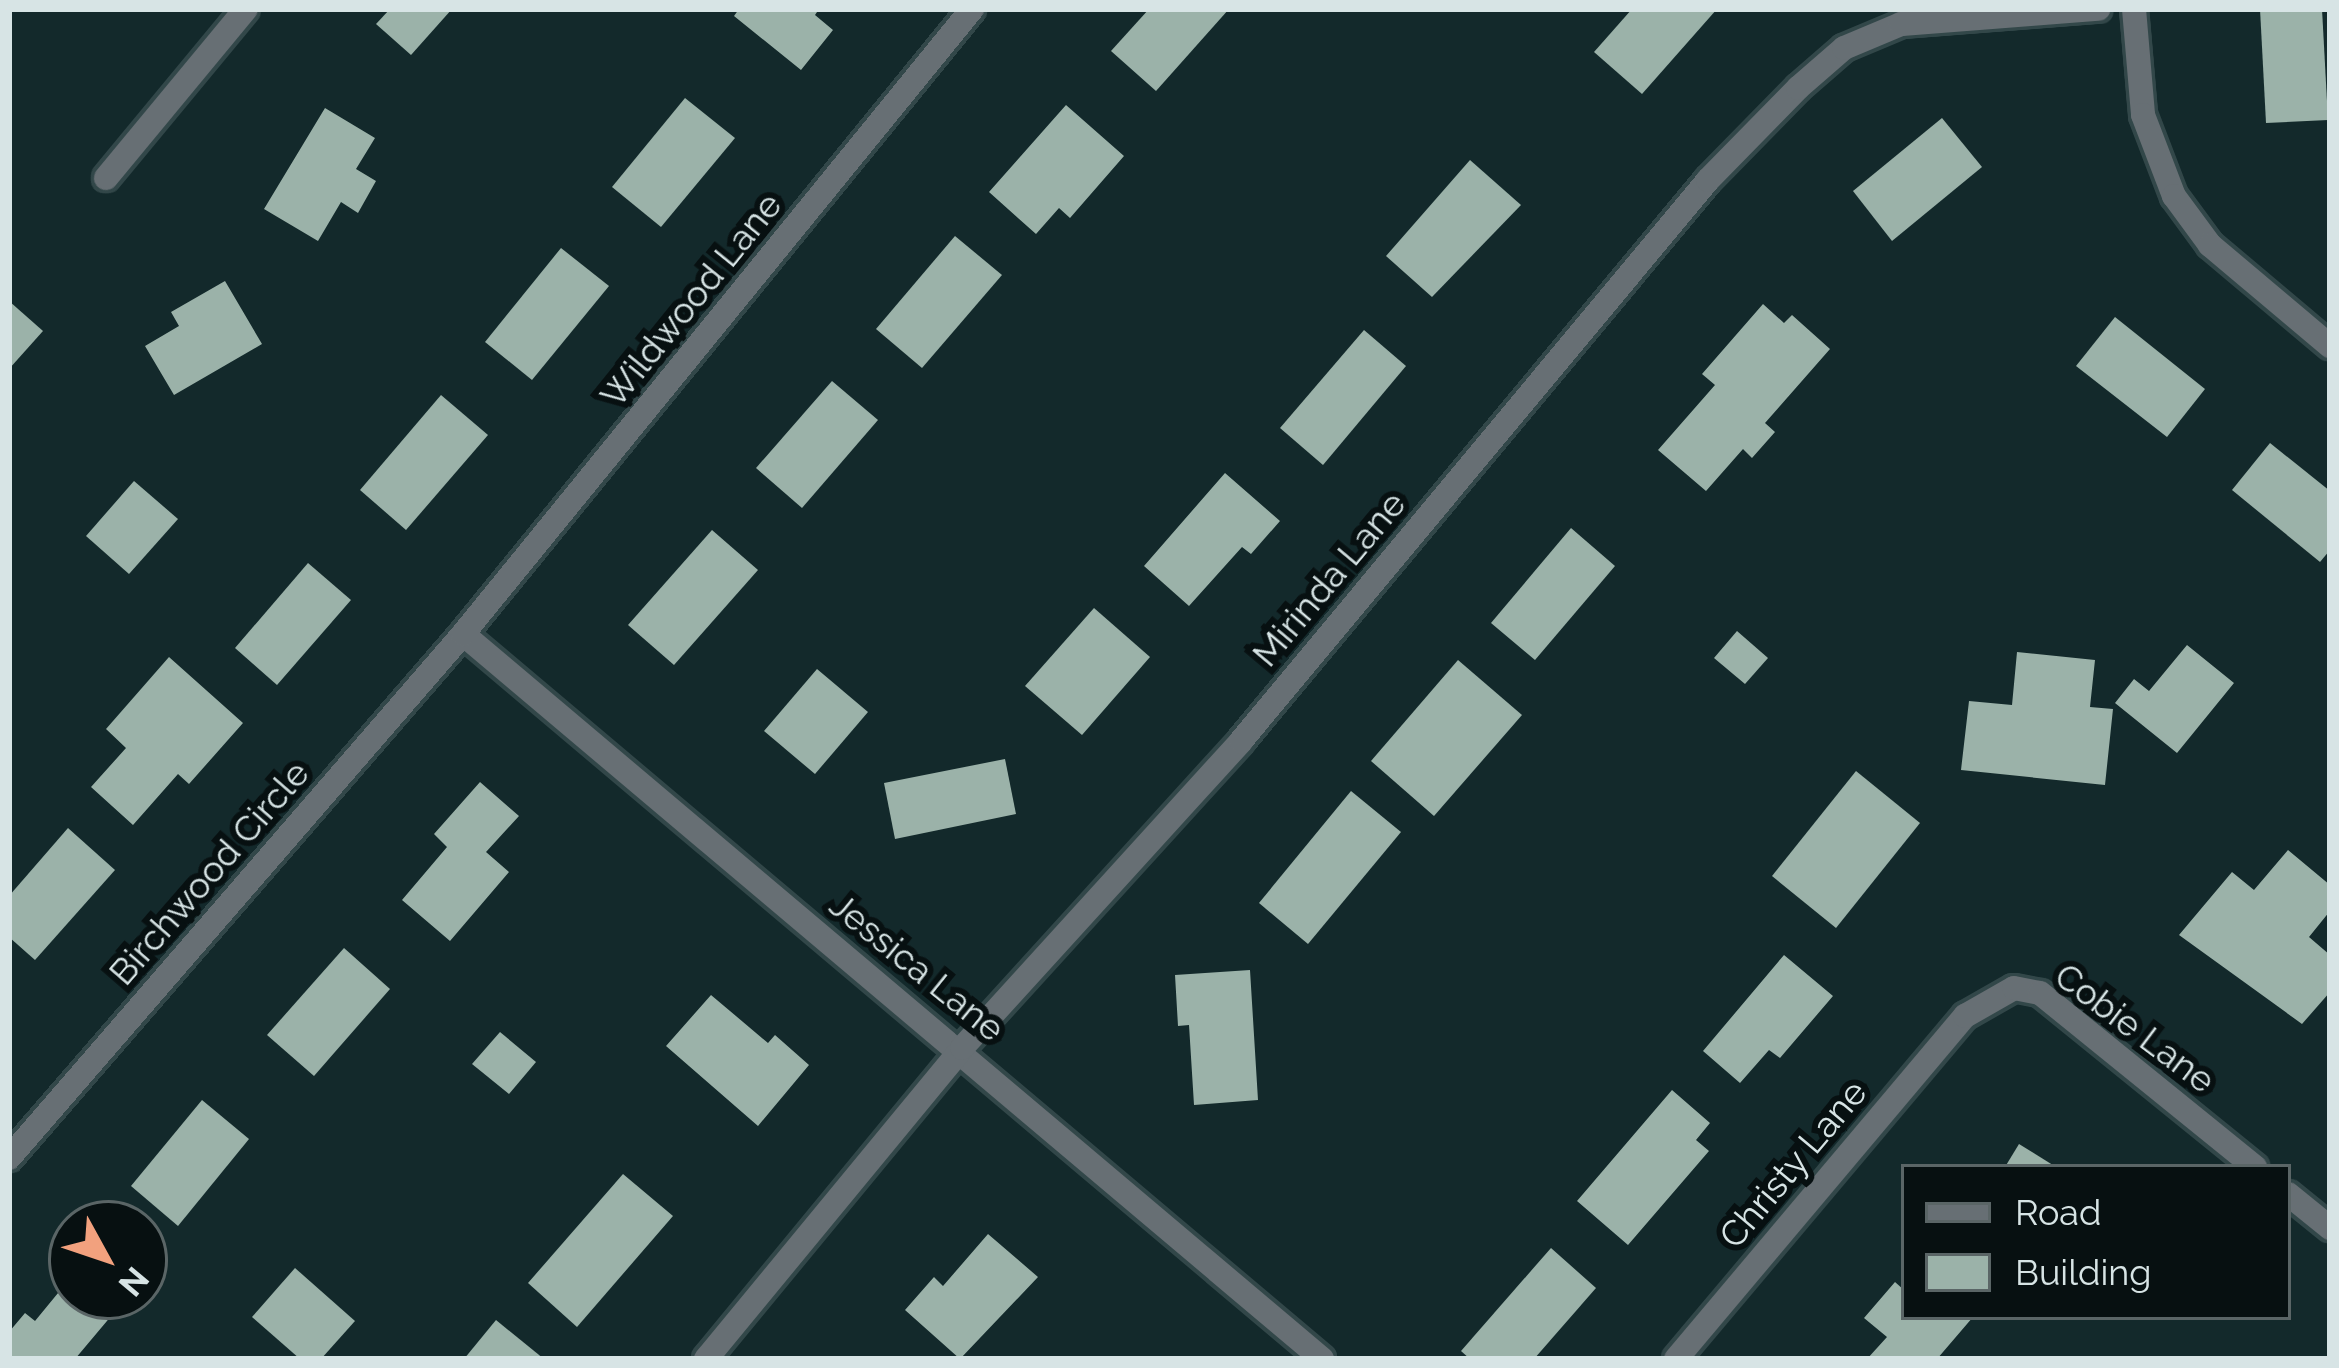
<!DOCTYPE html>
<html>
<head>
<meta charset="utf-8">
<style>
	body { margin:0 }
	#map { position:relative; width:2339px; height:1368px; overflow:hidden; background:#13292b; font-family:Raleway,sans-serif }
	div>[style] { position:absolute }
	.building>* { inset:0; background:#9bb2a9 }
	.roads { filter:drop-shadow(3px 0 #324749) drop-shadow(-3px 0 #324749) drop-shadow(0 3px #324749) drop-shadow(0 -3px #324749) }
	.minor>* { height:24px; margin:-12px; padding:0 12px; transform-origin:12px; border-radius:12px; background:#676f74 }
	span { translate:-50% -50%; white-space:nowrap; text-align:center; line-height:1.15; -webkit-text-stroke:12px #071011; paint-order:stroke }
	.street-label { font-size:36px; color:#d7e4e5 }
	.frame { position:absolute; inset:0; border:12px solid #d7e4e5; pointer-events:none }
	.legend { position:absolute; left:1901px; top:1164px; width:390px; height:156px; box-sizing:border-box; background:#071011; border:3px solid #5a6566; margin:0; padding:15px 21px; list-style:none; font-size:36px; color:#d7e4e5 }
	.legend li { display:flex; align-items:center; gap:24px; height:60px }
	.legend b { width:60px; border:3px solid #5a6566 }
	.north { position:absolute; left:48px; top:1200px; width:120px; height:120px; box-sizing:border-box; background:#071011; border:3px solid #5a6566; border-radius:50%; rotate:130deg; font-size:33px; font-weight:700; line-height:48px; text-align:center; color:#d7e4e5 }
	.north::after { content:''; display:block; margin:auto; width:42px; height:54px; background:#f2a17e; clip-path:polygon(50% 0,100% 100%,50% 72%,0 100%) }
</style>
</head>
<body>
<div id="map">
	<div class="building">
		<div style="clip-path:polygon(390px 9px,452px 9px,411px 55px,376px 24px)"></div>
		<div style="clip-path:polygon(739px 9px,819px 9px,815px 15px,833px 30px,801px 70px,734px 16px)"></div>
		<div style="clip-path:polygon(1149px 9px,1229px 9px,1156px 91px,1111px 51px)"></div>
		<div style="clip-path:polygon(1632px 9px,1717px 9px,1642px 94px,1594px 52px)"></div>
		<div style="clip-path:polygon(2260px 9px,2322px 9px,2328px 120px,2266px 123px)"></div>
		<div style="clip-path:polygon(685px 98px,735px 138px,661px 227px,612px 187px)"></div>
		<div style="clip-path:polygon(1066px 105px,1124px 156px,1070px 218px,1059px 208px,1036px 234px,989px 192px)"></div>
		<div style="clip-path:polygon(325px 108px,375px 138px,356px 169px,376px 181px,358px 213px,341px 202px,318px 241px,264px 209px)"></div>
		<div style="clip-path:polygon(1942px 118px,1982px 167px,1892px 241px,1853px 191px)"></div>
		<div style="clip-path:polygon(1470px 160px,1521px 205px,1432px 297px,1386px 256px)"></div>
		<div style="clip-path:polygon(955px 236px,1002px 275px,922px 368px,876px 329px)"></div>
		<div style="clip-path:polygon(561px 248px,609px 286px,532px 380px,485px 342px)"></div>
		<div style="clip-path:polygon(225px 281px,262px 344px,174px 395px,145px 346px,179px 326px,171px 312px)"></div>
		<div style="clip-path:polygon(9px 301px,43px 331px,9px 369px)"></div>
		<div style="clip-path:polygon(1763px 304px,1784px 323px,1792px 315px,1830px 349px,1765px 423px,1775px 432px,1752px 458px,1743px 449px,1706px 491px,1658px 450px,1715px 385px,1702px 374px)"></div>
		<div style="clip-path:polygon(2115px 317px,2205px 389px,2167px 437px,2076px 366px)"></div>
		<div style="clip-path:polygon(1364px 330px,1406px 366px,1323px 465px,1280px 428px)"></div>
		<div style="clip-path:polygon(832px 381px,878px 420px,802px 508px,756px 468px)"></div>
		<div style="clip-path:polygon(441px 395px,488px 435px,406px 530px,360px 490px)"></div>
		<div style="clip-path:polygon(2270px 443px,2330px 491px,2330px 550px,2320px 562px,2232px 490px)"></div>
		<div style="clip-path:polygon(1225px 473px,1280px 521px,1251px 554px,1242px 547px,1189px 606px,1144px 566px)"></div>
		<div style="clip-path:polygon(134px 481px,178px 519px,129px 574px,86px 536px)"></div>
		<div style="clip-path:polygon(1571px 528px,1615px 566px,1535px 660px,1491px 623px)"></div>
		<div style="clip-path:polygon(712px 530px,758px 570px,674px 665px,628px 625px)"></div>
		<div style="clip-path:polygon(308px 563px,351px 600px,277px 685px,235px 648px)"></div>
		<div style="clip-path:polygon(1094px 608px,1150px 657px,1082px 735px,1025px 686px)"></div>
		<div style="clip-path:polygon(1737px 631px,1768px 658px,1745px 684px,1714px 658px)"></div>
		<div style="clip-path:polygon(2187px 645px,2234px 683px,2177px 753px,2115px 703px,2134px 679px,2149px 691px)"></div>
		<div style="clip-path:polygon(2017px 652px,2095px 660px,2090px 707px,2113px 709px,2105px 785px,1961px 770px,1969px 701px,2012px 705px)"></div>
		<div style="clip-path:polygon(169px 657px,243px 723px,189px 784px,178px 774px,133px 825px,91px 787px,126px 748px,106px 729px)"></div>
		<div style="clip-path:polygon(1458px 660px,1522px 715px,1434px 816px,1371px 761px)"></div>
		<div style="clip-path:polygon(817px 669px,868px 712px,815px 774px,764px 731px)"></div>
		<div style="clip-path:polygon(1005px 759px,1016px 814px,895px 839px,884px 783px)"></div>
		<div style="clip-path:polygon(1856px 771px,1920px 823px,1836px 928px,1772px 876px)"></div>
		<div style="clip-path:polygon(480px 782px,519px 816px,486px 852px,509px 872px,450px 941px,402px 900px,447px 847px,434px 834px)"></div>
		<div style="clip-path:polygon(1351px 791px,1401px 832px,1308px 944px,1259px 903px)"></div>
		<div style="clip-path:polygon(68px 828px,115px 870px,35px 960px,9px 937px,9px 896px)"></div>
		<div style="clip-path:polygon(2288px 850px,2330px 885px,2330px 911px,2309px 937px,2330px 955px,2330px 992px,2302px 1024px,2179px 935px,2232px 872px,2254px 890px)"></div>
		<div style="clip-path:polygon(344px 948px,390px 989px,314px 1076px,267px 1035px)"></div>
		<div style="clip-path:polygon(1784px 955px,1833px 996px,1780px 1058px,1769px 1050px,1740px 1083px,1703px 1051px)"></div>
		<div style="clip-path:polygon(1250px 970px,1258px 1100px,1194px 1105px,1189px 1025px,1178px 1026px,1175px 975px)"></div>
		<div style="clip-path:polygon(711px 995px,768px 1043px,775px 1035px,809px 1065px,758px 1126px,666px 1046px)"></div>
		<div style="clip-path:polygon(500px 1032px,536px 1062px,509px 1094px,472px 1064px)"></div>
		<div style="clip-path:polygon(1672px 1090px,1710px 1123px,1696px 1140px,1709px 1151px,1628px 1245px,1577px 1201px)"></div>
		<div style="clip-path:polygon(202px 1100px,249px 1139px,178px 1226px,131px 1186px)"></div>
		<div style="clip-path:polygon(2019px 1144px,2056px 1167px,2005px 1167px)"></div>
		<div style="clip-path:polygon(623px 1174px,673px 1216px,577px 1327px,528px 1283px)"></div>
		<div style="clip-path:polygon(988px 1234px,1038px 1277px,960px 1359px,905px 1310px,934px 1277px,943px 1286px)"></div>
		<div style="clip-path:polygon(1551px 1248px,1596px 1288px,1534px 1359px,1470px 1359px,1461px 1351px)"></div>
		<div style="clip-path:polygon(295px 1268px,355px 1321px,321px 1359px,300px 1359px,252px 1317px)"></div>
		<div style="clip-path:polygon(72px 1276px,72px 1296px,128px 1296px,75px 1359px,11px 1359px,9px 1332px,25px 1313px,35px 1321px)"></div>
		<div style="clip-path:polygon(1895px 1282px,1904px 1290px,1904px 1317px,1973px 1317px,1937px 1359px,1867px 1359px,1887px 1337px,1864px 1318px)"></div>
		<div style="clip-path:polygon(496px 1320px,544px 1359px,464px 1359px)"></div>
	</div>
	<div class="roads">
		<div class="minor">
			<div style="left:2134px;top:9px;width:106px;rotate:85.1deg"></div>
			<div style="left:2143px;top:115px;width:87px;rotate:69.1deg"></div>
			<div style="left:2174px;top:196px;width:61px;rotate:53.7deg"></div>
			<div style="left:2210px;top:245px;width:157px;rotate:40.1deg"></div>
			<div style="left:106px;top:178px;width:219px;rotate:-50.4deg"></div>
			<div style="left:463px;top:634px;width:1124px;rotate:40.16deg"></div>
			<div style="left:9px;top:1158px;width:693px;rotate:-49.09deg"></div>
			<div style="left:463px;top:634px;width:806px;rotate:-50.84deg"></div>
			<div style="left:2288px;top:1194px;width:54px;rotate:39deg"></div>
			<div style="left:706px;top:1359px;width:403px;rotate:-50.5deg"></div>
			<div style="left:962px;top:1048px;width:415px;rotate:-47.7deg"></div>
			<div style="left:1241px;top:741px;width:730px;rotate:-50.22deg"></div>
			<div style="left:1708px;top:180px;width:129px;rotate:-45.6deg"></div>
			<div style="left:1798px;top:88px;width:61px;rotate:-41deg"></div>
			<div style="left:1844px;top:48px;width:62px;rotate:-22.8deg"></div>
			<div style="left:1901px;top:24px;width:198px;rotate:-4.4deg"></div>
			<div style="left:1676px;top:1359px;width:449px;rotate:-49.9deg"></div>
			<div style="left:1965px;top:1016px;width:56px;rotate:-29.7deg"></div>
			<div style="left:2014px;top:988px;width:26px;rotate:11deg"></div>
			<div style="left:2040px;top:993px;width:277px;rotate:39deg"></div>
		</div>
	</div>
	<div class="street-label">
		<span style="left:691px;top:300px;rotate:-51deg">Wildwood Lane</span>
		<span style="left:1329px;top:579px;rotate:-50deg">Mirinda Lane</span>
		<span style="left:209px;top:873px;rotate:-49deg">Birchwood Circle</span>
		<span style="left:917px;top:967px;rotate:39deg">Jessica Lane</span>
		<span style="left:2135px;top:1028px;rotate:37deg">Cobie Lane</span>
		<span style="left:1793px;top:1164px;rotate:-50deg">Christy Lane</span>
	</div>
	<div class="frame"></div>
	<ul class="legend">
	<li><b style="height:15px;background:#676f74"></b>Road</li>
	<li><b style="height:33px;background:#9bb2a9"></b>Building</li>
	</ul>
	<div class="north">N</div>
</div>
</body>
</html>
